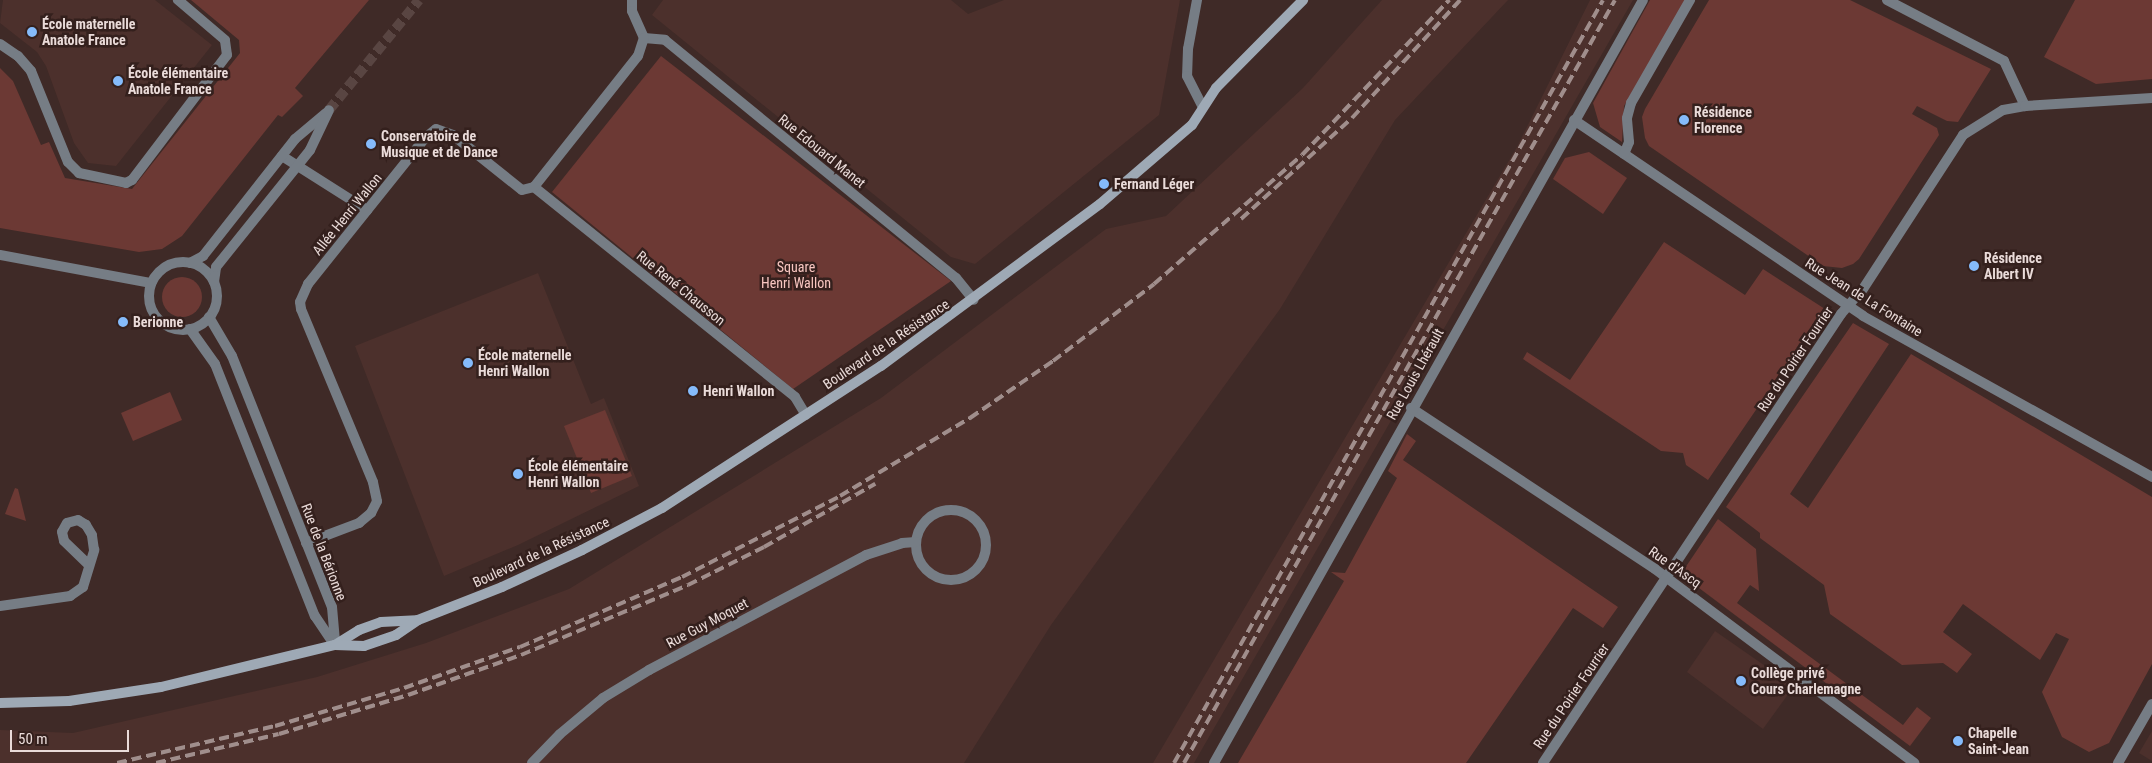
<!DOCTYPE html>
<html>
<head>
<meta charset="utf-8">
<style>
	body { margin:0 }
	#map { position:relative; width:2152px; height:763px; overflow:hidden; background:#3f2a27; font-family:"Roboto Condensed",sans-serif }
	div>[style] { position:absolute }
	.built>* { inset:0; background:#4c302c }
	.green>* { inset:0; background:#6c3934 }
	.round { border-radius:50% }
	.tertiary-tunnel>* { height:10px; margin-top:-5px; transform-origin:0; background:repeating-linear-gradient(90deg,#594542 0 10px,transparent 0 15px) }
	.minor>* { height:10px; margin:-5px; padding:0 5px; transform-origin:5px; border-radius:5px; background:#767d85 }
	.minor>.ring { margin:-5px; padding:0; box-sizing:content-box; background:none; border:10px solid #767d85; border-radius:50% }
	.tertiary>* { height:10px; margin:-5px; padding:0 5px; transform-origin:5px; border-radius:5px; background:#767d85 }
	.tertiary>.ring { margin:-5px; padding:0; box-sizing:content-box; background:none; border:10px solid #767d85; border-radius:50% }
	.secondary>* { height:10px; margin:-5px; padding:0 5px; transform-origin:5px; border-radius:5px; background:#9ea9b5 }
	.rail>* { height:4px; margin-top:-2px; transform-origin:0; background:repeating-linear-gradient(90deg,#a08e8c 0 10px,transparent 0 15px) }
	.dots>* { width:14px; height:14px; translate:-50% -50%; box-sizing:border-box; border:2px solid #34201d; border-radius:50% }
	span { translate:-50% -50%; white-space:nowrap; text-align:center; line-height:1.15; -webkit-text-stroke:5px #34201d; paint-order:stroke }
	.poi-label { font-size:14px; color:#eadbd9; font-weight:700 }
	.left { translate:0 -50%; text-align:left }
	.street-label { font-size:14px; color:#eadbd9 }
	.park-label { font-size:14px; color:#f8c6c0 }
	.scale { position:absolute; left:10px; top:730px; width:119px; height:22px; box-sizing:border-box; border:2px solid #eadbd9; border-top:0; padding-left:6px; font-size:15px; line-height:18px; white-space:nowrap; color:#eadbd9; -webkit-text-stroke:4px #34201d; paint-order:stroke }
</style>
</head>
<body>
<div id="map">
	<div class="built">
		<div style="clip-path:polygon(3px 0,155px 0,212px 45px,116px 166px,88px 163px,74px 143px,46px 66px,37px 52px,0 23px)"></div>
		<div style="clip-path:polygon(663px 0,951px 0,968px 14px,1004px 0,1180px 0,1159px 115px,975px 264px,951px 257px,652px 15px)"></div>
		<div style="clip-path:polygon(1382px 0,1508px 0,1395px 120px,1280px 309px,1051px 625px,964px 763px,0 763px,0 730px,73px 733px,317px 677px,426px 643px,569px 589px,881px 398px,1106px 229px,1166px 216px,1303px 88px)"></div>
		<div style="clip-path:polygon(1590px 0,1633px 0,1194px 763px,1153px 763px,1517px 147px)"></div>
		<div style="clip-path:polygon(538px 273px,591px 404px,604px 398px,639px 486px,518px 545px,444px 576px,355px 346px)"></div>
		<div style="clip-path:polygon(1715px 631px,1794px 686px,1763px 729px,1687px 672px)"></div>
		<div style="clip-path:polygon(2152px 731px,2152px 761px,2139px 753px)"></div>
	</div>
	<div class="green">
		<div style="clip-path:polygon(191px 0,369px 0,295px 88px,303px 96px,282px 117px,278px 115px,182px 236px,162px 249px,139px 252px,0 228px,0 68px,13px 81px,41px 145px,49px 142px,65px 178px,132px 189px,240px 53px,239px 40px)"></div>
		<div style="clip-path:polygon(1650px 0,1686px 0,1624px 106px,1622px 142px,1600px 127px,1593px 103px)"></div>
		<div style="clip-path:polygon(1709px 0,1850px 0,1991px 69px,1958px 122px,1947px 121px,1917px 106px,1912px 114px,1937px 128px,1939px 135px,1859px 259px,1853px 264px,1842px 268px,1823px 266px,1649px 146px,1645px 138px,1642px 117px,1645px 109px)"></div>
		<div style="clip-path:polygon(2075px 0,2152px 0,2152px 79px,2096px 84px,2044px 57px)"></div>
		<div style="clip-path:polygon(661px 56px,951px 281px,793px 389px,552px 192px)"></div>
		<div style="clip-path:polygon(1589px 152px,1627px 178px,1603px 214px,1553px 179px,1565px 158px)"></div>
		<div style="clip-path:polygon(1664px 242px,1745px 295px,1763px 269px,1825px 309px,1708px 480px,1686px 465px,1683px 453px,1661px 451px,1523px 359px,1527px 352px,1570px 380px)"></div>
		<div class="round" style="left:162px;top:277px;width:40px;height:40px"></div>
		<div style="clip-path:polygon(1853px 323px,1889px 344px,1790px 494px,1808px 508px,1911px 354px,2152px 497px,2152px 664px,2109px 743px,2089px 752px,2062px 737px,2042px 692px,2069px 639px,2056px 633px,2040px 660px,1963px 604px,1943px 632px,1972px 654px,1957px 673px,1943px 663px,1902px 665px,1830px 614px,1824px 585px,1760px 538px,1760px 533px,1726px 507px)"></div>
		<div style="clip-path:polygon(170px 392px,182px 420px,133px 441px,121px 413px)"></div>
		<div style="clip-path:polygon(605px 410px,632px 476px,591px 493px,564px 426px)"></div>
		<div style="clip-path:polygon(1407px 434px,1416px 441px,1403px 460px,1618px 607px,1603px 628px,1573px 608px,1466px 763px,1238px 763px,1344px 581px,1331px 572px,1345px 573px,1397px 478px,1388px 471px)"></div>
		<div style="clip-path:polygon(15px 488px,18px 489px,26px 521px,5px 514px)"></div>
		<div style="clip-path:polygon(1718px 519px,1756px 549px,1759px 591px,1750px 585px,1737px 603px,1903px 725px,1917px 707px,1931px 718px,1910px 746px,1691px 582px,1685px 568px)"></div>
	</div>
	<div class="tertiary-tunnel">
		<div style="left:329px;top:110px;width:142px;rotate:-50.7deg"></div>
	</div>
	<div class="minor">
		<div style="left:632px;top:0;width:11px;rotate:90deg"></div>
		<div style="left:632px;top:11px;width:30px;rotate:66deg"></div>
		<div style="left:1197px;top:0;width:50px;rotate:100.4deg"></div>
		<div style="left:1188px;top:49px;width:27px;rotate:92deg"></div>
		<div style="left:1187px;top:76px;width:35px;rotate:63deg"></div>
		<div style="left:1887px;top:0;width:132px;rotate:27.5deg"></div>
		<div style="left:2004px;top:61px;width:50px;rotate:65deg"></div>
		<div style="left:644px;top:38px;width:21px;rotate:5deg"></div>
		<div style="left:665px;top:40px;width:376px;rotate:39.3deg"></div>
		<div style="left:956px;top:278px;width:28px;rotate:51deg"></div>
		<div style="left:0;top:44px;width:22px;rotate:34deg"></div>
		<div style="left:18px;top:56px;width:20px;rotate:49deg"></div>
		<div style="left:31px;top:71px;width:98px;rotate:67.9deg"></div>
		<div style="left:68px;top:162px;width:16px;rotate:45deg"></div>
		<div style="left:79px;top:173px;width:48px;rotate:12deg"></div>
		<div style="left:126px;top:183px;width:7px;rotate:-27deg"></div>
		<div style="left:132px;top:180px;width:157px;rotate:-52.8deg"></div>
		<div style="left:227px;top:55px;width:15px;rotate:-98deg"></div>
		<div style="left:225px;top:40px;width:62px;rotate:-139.6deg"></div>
		<div style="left:1574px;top:120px;width:349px;rotate:34.1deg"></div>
		<div style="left:1863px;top:316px;width:331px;rotate:29.1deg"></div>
		<div style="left:1624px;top:154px;width:13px;rotate:-67deg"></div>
		<div style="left:1629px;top:142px;width:24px;rotate:-95deg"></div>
		<div style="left:1627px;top:118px;width:16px;rotate:-75deg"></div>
		<div style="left:1631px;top:103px;width:119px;rotate:-60.2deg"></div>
		<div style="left:282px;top:156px;width:101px;rotate:32.4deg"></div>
		<div style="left:534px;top:187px;width:335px;rotate:38.8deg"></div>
		<div style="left:795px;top:397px;width:21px;rotate:59deg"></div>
		<div style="left:0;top:255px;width:154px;rotate:10.5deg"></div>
		<div style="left:1411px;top:408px;width:292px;rotate:33.4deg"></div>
		<div style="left:1655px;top:569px;width:324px;rotate:36.8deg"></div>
		<div class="ring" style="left:916px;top:510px;width:60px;height:60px"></div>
		<div style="left:306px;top:543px;width:57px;rotate:-20.7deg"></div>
		<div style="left:359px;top:523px;width:16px;rotate:-40deg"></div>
		<div style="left:371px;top:513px;width:13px;rotate:-63deg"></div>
		<div style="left:377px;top:501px;width:19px;rotate:-102deg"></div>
		<div style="left:373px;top:482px;width:187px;rotate:-112.6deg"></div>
		<div style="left:301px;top:309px;width:7px;rotate:-98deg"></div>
		<div style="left:300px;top:302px;width:20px;rotate:-66deg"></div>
		<div style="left:308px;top:284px;width:187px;rotate:-51.3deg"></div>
		<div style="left:425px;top:138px;width:14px;rotate:-39deg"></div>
		<div style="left:436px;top:129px;width:18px;rotate:19deg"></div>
		<div style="left:453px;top:135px;width:88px;rotate:38.6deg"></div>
		<div style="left:522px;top:190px;width:12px;rotate:-14deg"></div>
		<div style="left:534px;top:187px;width:167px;rotate:-51.6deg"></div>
		<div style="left:638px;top:56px;width:19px;rotate:-72deg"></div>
		<div style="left:0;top:606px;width:71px;rotate:-8.1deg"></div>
		<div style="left:70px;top:596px;width:16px;rotate:-35deg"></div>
		<div style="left:83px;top:587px;width:39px;rotate:-73deg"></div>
		<div style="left:94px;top:550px;width:15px;rotate:-98deg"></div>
		<div style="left:92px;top:535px;width:12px;rotate:-121deg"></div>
		<div style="left:86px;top:525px;width:9px;rotate:-148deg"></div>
		<div style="left:78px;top:520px;width:11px;rotate:165deg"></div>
		<div style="left:67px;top:523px;width:10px;rotate:119deg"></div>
		<div style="left:62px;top:532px;width:9px;rotate:77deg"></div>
		<div style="left:64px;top:541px;width:33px;rotate:44deg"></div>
		<div style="left:532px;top:763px;width:40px;rotate:-46deg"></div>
		<div style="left:560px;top:734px;width:56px;rotate:-39.9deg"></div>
		<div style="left:603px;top:698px;width:54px;rotate:-31.3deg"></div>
		<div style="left:649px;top:670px;width:246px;rotate:-27.9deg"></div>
		<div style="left:866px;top:555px;width:38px;rotate:-18deg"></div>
		<div style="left:902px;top:543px;width:14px;rotate:-4deg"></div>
		<div style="left:1214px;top:763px;width:875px;rotate:-60.65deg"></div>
		<div style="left:1543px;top:763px;width:539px;rotate:-56.43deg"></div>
		<div style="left:1841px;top:314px;width:33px;rotate:-49deg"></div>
		<div style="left:1863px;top:289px;width:184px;rotate:-57deg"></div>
		<div style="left:1963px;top:135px;width:47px;rotate:-32deg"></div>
		<div style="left:2003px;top:110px;width:22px;rotate:-10deg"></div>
		<div style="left:2025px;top:106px;width:127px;rotate:-3.6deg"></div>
		<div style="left:2118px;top:763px;width:68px;rotate:-60deg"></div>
	</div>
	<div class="tertiary">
		<div class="ring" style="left:149px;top:262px;width:58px;height:58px"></div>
		<div style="left:190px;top:263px;width:15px;rotate:-28deg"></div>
		<div style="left:203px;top:256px;width:149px;rotate:-51.8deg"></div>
		<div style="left:295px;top:139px;width:40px;rotate:-40deg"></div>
		<div style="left:214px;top:282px;width:15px;rotate:-82deg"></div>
		<div style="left:216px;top:267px;width:150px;rotate:-51.2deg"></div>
		<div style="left:310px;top:150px;width:44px;rotate:-64.6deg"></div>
		<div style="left:209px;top:317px;width:45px;rotate:59.5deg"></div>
		<div style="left:232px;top:356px;width:270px;rotate:68.3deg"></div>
		<div style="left:332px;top:607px;width:38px;rotate:85deg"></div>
		<div style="left:190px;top:329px;width:43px;rotate:54.5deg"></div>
		<div style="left:215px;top:364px;width:271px;rotate:68.4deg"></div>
		<div style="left:315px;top:616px;width:34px;rotate:56deg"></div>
	</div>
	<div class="secondary">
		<div style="left:335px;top:645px;width:28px;rotate:-32deg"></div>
		<div style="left:359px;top:630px;width:23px;rotate:-20deg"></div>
		<div style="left:381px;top:622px;width:35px;rotate:-3deg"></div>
		<div style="left:0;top:703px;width:69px;rotate:-1.7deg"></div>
		<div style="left:69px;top:701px;width:93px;rotate:-8.7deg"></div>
		<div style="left:161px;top:687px;width:179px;rotate:-13.6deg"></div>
		<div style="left:335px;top:645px;width:29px;rotate:2deg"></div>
		<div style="left:364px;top:646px;width:34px;rotate:-19deg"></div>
		<div style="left:396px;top:635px;width:27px;rotate:-34deg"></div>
		<div style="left:418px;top:620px;width:90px;rotate:-21.4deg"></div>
		<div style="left:502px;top:587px;width:88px;rotate:-24.8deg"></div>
		<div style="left:582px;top:550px;width:90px;rotate:-27.7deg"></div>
		<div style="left:662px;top:508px;width:261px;rotate:-33deg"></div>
		<div style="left:881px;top:366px;width:272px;rotate:-36.5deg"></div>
		<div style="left:1100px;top:204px;width:121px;rotate:-40.7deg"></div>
		<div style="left:1192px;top:125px;width:44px;rotate:-57deg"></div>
		<div style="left:1216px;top:88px;width:124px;rotate:-45.3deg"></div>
	</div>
	<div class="rail">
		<div style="left:1241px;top:219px;width:150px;rotate:-42.3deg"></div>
		<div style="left:1352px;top:118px;width:160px;rotate:-47.5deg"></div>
		<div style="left:117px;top:763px;width:162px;rotate:-13.2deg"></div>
		<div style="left:275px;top:726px;width:134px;rotate:-16.4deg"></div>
		<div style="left:404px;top:688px;width:123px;rotate:-19.5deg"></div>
		<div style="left:520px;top:647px;width:176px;rotate:-23.4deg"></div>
		<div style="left:682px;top:577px;width:178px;rotate:-27.1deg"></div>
		<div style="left:840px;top:496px;width:152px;rotate:-31deg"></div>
		<div style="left:970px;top:418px;width:101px;rotate:-34.5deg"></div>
		<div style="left:1053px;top:361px;width:127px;rotate:-37.3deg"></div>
		<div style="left:1154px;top:284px;width:196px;rotate:-41.1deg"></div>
		<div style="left:1302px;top:155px;width:214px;rotate:-46.5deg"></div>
		<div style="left:156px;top:763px;width:126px;rotate:-13.3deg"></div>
		<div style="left:279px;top:734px;width:135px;rotate:-16.8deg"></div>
		<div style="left:408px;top:695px;width:120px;rotate:-19.5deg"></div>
		<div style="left:521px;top:655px;width:181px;rotate:-22.7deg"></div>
		<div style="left:688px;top:585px;width:85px;rotate:-26.6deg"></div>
		<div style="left:764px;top:547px;width:128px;rotate:-29.6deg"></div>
		<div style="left:1174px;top:763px;width:875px;rotate:-60.65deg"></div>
		<div style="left:1184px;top:763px;width:876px;rotate:-60.54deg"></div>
	</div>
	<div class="dots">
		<div style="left:32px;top:32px;background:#85bbfb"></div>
		<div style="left:118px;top:81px;background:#85bbfb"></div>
		<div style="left:1684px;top:120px;background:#85bbfb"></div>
		<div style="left:371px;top:144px;background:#85bbfb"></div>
		<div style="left:1104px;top:184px;background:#85bbfb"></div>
		<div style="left:1974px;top:266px;background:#85bbfb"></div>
		<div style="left:123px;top:322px;background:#85bbfb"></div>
		<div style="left:468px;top:363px;background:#85bbfb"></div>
		<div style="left:693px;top:391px;background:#85bbfb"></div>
		<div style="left:518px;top:474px;background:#85bbfb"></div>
		<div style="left:1741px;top:681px;background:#85bbfb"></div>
		<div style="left:1958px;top:741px;background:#85bbfb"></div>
	</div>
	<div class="poi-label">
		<span class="left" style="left:42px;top:32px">École maternelle<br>Anatole France</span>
		<span class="left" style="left:128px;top:81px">École élémentaire<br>Anatole France</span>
		<span class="left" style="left:1694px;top:120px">Résidence<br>Florence</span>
		<span class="left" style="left:381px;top:144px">Conservatoire de<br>Musique et de Dance</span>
		<span class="left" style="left:1114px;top:184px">Fernand Léger</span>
		<span class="left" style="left:1984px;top:266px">Résidence<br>Albert IV</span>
		<span class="left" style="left:133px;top:322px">Berionne</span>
		<span class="left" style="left:478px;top:363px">École maternelle<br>Henri Wallon</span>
		<span class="left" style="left:703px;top:391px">Henri Wallon</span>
		<span class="left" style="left:528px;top:474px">École élémentaire<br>Henri Wallon</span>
		<span class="left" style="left:1751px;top:681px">Collège privé<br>Cours Charlemagne</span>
		<span class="left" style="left:1968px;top:741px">Chapelle<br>Saint-Jean</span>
	</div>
	<div class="street-label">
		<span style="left:822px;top:151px;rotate:39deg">Rue Edouard Manet</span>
		<span style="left:347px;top:214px;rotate:-51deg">Allée Henri Wallon</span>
		<span style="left:681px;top:288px;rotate:39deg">Rue René Chausson</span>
		<span style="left:1864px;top:297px;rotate:32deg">Rue Jean de La Fontaine</span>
		<span style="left:886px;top:344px;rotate:-34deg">Boulevard de la Résistance</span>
		<span style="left:1795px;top:359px;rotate:-56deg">Rue du Poirier Fourrier</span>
		<span style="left:1415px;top:374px;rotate:-61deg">Rue Louis Lhérault</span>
		<span style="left:324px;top:552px;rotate:69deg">Rue de la Bérionne</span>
		<span style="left:541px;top:552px;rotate:-25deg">Boulevard de la Résistance</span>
		<span style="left:1675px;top:567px;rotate:35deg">Rue d'Ascq</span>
		<span style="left:707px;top:623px;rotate:-28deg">Rue Guy Moquet</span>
		<span style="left:1571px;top:696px;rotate:-56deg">Rue du Poirier Fourrier</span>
	</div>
	<div class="park-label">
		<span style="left:796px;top:275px">Square<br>Henri Wallon</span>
	</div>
	<div class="scale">50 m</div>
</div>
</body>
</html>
